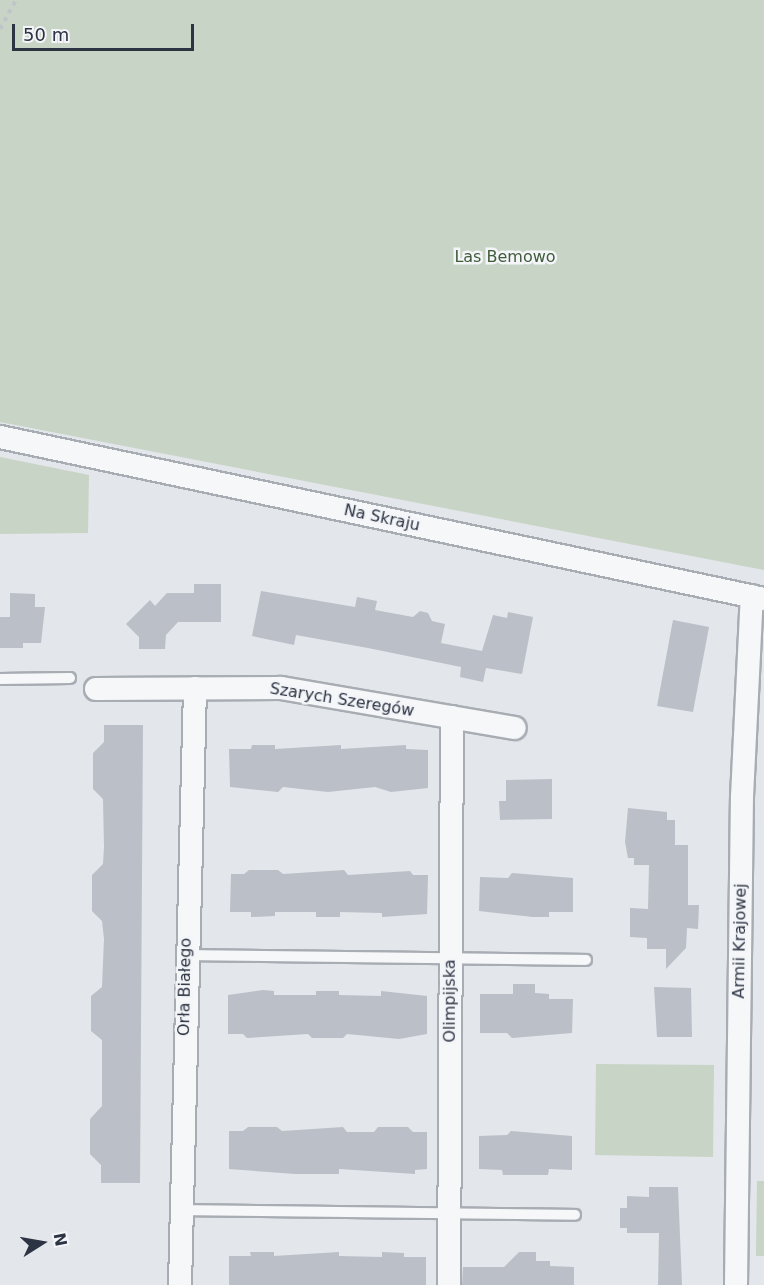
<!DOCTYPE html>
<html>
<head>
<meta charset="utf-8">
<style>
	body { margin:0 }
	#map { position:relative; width:764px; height:1285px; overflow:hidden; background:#e3e6ea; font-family:"DejaVu Sans",sans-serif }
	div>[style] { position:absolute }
	.green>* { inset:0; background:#c8d4c5 }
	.building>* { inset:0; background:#bbbfc7 }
	.path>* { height:4px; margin-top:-2px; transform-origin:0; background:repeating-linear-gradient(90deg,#c1c4c9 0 4.5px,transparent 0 9px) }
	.roads { filter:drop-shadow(2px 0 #a8adb4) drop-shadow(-2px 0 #a8adb4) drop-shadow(0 2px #a8adb4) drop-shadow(0 -2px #a8adb4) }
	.service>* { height:10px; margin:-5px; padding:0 5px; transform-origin:5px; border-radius:5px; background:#f6f7f9 }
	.minor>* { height:22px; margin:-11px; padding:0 11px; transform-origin:11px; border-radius:11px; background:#f6f7f9 }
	span { translate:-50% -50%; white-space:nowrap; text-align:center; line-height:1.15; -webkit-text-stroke:5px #f3f5f8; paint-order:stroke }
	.park-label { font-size:16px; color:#405c3a }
	.street-label { font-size:16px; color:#2c3342 }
	.north { position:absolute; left:12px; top:1213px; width:60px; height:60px; -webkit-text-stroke:4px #f3f5f8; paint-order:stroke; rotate:79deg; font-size:16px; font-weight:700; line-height:24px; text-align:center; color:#2c3342 }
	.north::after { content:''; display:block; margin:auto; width:21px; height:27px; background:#2c3342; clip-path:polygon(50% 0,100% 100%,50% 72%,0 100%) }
	.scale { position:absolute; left:12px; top:24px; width:182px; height:27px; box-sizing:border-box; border:3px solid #2c3342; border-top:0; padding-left:8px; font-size:18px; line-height:21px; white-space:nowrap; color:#2c3342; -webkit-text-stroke:4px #f3f5f8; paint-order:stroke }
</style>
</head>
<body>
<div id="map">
	<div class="green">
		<div style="clip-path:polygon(0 0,764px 0,764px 570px,0 422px)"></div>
		<div style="clip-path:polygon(0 457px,89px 475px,88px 533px,0 534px)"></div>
		<div style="clip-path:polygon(596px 1064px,714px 1065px,713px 1157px,595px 1155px)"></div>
		<div style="clip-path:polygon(757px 1181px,764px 1181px,764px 1256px,756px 1256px)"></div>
	</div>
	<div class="building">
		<div style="clip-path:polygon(194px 584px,221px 584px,221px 622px,178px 622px,166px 635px,165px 649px,139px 649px,139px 637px,126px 624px,150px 600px,155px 606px,167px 593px,194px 593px)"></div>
		<div style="clip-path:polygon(261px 591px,355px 607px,357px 597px,377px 601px,375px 610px,413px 617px,420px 611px,428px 613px,432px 621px,445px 624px,441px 643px,482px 651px,493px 615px,507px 618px,508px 612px,533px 617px,522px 674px,486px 668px,483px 682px,460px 677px,461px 667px,368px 648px,296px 635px,294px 645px,252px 636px)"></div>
		<div style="clip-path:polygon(10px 593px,35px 594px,35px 607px,45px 607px,41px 643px,23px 643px,23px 648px,0 648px,0 617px,10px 617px)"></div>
		<div style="clip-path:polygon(673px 620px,709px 627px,693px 712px,657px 706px)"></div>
		<div style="clip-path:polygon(104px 725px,143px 725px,140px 1183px,101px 1183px,101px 1165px,90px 1154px,90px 1119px,102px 1106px,102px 1040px,91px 1031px,91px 996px,102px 987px,104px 939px,102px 921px,92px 911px,92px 875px,103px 864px,104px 847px,103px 799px,93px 789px,93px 753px,104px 742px)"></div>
		<div style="clip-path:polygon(252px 745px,275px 745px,275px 749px,341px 745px,341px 749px,406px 745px,406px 749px,428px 750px,428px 788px,391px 792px,375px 787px,328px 792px,283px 787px,278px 792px,230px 787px,229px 749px,251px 749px)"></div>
		<div style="clip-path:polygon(552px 779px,552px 819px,500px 820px,499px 801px,506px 801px,506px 780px)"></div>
		<div style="clip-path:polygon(628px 808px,667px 812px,667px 820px,675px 820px,675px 845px,688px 845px,688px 905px,699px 905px,698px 929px,687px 928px,686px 948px,666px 969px,666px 949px,647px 949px,647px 938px,630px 937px,630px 908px,648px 909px,649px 865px,634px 865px,634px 858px,628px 858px,625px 842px)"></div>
		<div style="clip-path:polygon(249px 870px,278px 870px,283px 874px,344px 870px,348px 875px,410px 871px,413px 875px,428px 875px,427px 914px,382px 917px,382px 913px,340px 912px,340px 917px,316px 917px,316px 912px,275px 912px,275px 916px,251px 917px,251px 912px,230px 912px,231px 874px,244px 874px)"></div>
		<div style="clip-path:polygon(512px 873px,573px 878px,573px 912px,549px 912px,549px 917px,533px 917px,479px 911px,480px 877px,508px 878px)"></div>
		<div style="clip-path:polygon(513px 984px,535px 984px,535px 993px,549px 994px,549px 999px,573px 999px,572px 1033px,512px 1038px,507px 1033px,480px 1033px,480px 994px,513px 994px)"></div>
		<div style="clip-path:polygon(654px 987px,691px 988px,692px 1037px,657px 1037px)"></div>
		<div style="clip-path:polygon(263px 990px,274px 991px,274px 995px,316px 995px,316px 991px,339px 991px,339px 995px,381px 996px,381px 991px,427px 996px,427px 1034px,399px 1039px,347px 1034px,343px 1038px,312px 1038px,308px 1034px,247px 1038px,243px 1034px,228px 1034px,228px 995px)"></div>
		<div style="clip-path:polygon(248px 1127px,277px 1127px,282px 1131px,343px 1127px,347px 1132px,374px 1132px,378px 1127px,408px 1127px,413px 1132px,427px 1132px,427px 1169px,415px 1170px,415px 1174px,339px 1169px,339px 1174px,295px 1174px,229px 1169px,229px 1131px,243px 1131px)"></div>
		<div style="clip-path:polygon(511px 1131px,572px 1136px,572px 1170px,549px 1169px,548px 1175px,503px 1175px,502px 1170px,479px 1169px,479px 1136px,507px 1135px)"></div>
		<div style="clip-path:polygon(649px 1187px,678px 1187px,682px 1285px,658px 1285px,659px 1233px,627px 1233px,627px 1228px,620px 1228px,620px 1208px,627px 1208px,627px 1196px,649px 1197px)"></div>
		<div style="clip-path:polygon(250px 1252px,274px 1252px,274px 1256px,339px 1252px,339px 1256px,382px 1257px,382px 1252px,404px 1253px,404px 1257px,426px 1257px,426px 1285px,229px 1285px,229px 1256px,251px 1256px)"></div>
		<div style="clip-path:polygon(519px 1252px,536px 1252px,536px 1261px,550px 1261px,550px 1266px,574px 1267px,574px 1285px,462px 1285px,463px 1267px,504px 1267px)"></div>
	</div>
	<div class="path">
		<div style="left:0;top:29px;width:33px;rotate:-61deg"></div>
	</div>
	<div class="roads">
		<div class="service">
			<div style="left:0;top:679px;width:70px;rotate:-0.8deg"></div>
			<div style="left:187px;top:955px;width:399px;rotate:0.7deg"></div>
			<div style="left:181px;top:1210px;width:394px;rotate:0.7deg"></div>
		</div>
		<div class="minor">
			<div style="left:0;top:437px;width:781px;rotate:11.97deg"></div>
			<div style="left:96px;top:689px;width:185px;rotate:-0.3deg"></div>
			<div style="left:281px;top:688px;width:237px;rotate:9.7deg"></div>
			<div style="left:180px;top:1285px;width:597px;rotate:-88.56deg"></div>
			<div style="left:449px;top:1285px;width:568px;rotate:-89.7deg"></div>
			<div style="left:736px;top:1285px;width:488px;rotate:-89.3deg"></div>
			<div style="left:742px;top:797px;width:201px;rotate:-87.2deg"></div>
		</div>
	</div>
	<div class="park-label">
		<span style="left:505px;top:257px">Las Bemowo</span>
	</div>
	<div class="street-label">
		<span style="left:382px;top:518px;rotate:12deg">Na Skraju</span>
		<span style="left:342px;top:700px;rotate:9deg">Szarych Szeregów</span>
		<span style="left:740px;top:941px;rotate:-89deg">Armii Krajowej</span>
		<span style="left:185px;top:987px;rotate:-89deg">Orła Białego</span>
		<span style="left:450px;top:1001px;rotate:-90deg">Olimpijska</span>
	</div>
	<div class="north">N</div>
	<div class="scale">50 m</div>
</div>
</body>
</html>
